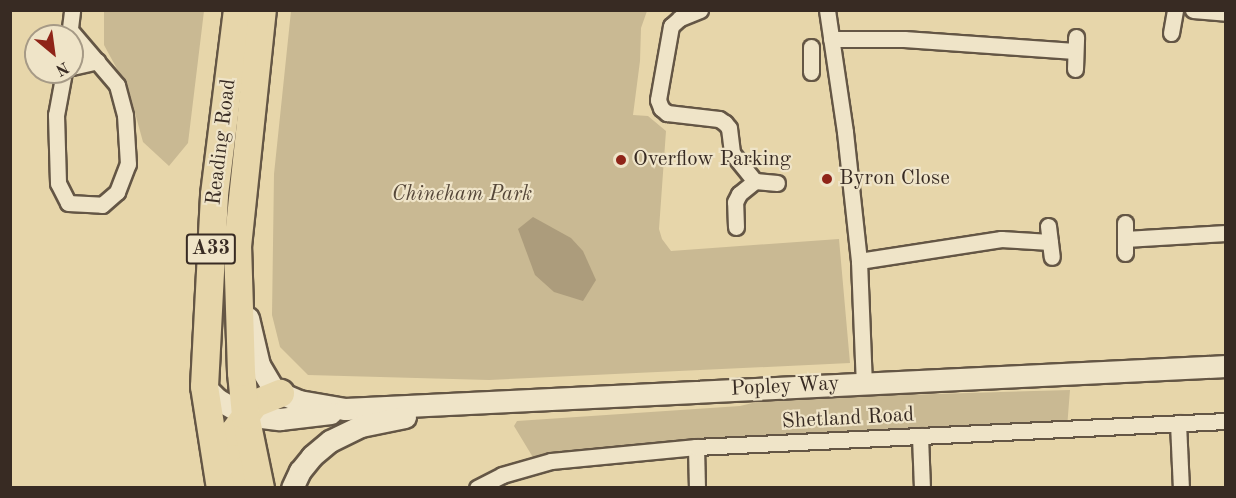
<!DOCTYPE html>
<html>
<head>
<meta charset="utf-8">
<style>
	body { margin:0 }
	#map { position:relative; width:1236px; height:498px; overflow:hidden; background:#e7d6aa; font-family:"Old Standard TT",serif }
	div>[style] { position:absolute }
	.green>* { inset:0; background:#c9b993 }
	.water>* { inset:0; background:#ac9c7c }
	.roads { filter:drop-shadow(2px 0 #645645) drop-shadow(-2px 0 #645645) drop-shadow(0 2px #645645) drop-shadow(0 -2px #645645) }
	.street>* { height:15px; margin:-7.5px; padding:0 7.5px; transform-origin:7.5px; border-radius:7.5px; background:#efe4c8 }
	.secondary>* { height:21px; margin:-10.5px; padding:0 10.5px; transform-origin:10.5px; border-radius:10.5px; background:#efe4c8 }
	.highway>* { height:27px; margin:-13.5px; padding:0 13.5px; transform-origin:13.5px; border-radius:13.5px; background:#e7d6aa }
	.dots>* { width:16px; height:16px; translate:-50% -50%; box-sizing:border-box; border:3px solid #efe4c8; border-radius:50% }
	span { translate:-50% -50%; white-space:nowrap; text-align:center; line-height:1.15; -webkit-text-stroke:4.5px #efe4c8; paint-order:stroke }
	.shield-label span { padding:2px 4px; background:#efe4c8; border:2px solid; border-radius:4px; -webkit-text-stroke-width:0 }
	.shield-label { font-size:20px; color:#382b23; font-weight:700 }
	.street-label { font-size:21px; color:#382b23 }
	.poi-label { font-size:21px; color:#382b23 }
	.left { translate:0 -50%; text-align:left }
	.park-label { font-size:21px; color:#554739; font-style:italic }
	.frame { position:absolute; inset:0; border:12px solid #382b23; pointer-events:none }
	.north { position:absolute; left:24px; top:24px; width:60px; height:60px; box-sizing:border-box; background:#efe4c8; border:2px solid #a69a86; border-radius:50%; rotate:151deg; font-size:16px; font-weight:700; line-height:24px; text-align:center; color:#382b23 }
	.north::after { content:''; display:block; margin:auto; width:21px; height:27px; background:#8f2418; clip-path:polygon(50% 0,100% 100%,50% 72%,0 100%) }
</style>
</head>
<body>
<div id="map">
	<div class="green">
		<div style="clip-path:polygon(104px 11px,204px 11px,188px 143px,169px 166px,143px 142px,129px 91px,104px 45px)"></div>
		<div style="clip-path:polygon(291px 11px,647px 11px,641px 28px,640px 61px,633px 115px,648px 116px,666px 131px,659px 229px,662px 239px,671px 251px,839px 239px,850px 363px,489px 380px,308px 375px,280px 347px,272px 315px,274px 174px)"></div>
		<div style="clip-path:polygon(1070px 390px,1067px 428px,537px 464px,514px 426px,517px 421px,740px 406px,769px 399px)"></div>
	</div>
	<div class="water">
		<div style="clip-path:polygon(533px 217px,571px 238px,583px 251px,596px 280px,583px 301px,554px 292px,535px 275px,518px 229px)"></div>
	</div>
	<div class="roads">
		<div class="street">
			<div style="left:700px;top:10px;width:22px;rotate:158deg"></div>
			<div style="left:680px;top:18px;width:12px;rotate:138deg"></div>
			<div style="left:671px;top:26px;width:75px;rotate:100deg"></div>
			<div style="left:658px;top:100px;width:9px;rotate:69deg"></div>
			<div style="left:661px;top:108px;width:8px;rotate:40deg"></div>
			<div style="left:667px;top:113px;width:52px;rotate:6.6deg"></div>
			<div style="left:719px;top:119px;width:7px;rotate:34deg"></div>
			<div style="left:725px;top:123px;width:6px;rotate:51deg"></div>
			<div style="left:729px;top:128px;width:25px;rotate:83deg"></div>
			<div style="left:732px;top:153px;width:36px;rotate:51deg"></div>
			<div style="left:827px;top:10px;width:123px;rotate:81.6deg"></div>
			<div style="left:845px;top:132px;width:130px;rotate:83.8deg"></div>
			<div style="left:859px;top:261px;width:122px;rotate:87.7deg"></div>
			<div style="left:1193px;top:10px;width:33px;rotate:5deg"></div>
			<div style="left:1171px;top:33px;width:23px;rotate:-80deg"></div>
			<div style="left:69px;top:36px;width:26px;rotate:-83deg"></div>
			<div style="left:831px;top:39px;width:73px"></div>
			<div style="left:904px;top:39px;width:171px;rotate:4deg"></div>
			<div style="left:811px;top:47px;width:25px;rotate:90deg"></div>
			<div style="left:72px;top:67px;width:26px;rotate:-13deg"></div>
			<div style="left:1075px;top:69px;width:32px;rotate:-88deg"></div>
			<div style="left:64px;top:72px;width:44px;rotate:100.5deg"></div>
			<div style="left:56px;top:115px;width:68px;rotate:88.3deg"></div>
			<div style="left:58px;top:183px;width:22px;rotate:63deg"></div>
			<div style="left:68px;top:203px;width:34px;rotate:3deg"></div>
			<div style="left:102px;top:205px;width:20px;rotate:-41deg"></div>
			<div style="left:117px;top:192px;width:30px;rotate:-69deg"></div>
			<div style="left:128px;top:164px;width:49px;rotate:-93.5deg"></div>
			<div style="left:125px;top:115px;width:31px;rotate:-105deg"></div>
			<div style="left:117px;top:85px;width:72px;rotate:-130.5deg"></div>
			<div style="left:1125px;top:223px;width:30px;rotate:90deg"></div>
			<div style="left:1048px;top:226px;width:31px;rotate:83deg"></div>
			<div style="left:736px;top:227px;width:25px;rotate:-92deg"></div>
			<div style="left:735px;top:202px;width:9px;rotate:-63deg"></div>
			<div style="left:739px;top:194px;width:21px;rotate:-39deg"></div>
			<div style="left:755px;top:181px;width:22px;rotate:5deg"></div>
			<div style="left:1125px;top:239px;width:101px;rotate:-3.4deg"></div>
			<div style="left:859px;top:261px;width:144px;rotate:-8.8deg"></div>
			<div style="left:1001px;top:239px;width:49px;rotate:3.5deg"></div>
			<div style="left:1178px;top:423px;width:65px;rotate:87.4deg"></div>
			<div style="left:920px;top:436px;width:52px;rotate:87.8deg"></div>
			<div style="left:696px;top:447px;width:41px;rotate:88.6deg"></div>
			<div style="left:477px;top:488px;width:28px;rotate:-27deg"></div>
			<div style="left:502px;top:475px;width:51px;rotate:-15.9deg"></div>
			<div style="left:551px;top:461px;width:146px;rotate:-5.5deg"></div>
			<div style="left:696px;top:447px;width:531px;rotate:-2.81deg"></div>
		</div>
		<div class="secondary">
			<div style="left:248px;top:318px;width:48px;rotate:76.8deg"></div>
			<div style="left:259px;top:365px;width:26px;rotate:59deg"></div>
			<div style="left:272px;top:387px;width:10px;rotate:37deg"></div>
			<div style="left:280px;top:393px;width:21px;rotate:23deg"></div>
			<div style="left:299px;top:401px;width:47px;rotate:9.9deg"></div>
			<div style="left:345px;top:409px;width:882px;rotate:-2.79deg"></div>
			<div style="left:204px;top:386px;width:18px;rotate:45deg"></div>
			<div style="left:217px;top:399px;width:32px;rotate:30deg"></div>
			<div style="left:245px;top:415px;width:35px;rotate:7deg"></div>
			<div style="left:280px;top:419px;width:51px;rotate:-6.7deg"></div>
			<div style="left:292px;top:488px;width:19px;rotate:-65deg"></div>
			<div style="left:300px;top:471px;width:19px;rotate:-51deg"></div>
			<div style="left:312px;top:456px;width:23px;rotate:-40deg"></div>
			<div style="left:330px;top:441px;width:34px;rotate:-26deg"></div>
			<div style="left:361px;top:426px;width:45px;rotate:-11.6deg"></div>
		</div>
		<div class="highway">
			<div style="left:235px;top:480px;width:33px;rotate:-99deg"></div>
			<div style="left:230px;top:447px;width:15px;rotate:-79deg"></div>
			<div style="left:233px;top:432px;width:36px;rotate:-53deg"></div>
			<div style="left:255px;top:403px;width:27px;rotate:-22deg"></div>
			<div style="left:220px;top:488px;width:103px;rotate:-98.9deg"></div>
			<div style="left:204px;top:386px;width:192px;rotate:-87deg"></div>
			<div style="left:214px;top:194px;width:185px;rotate:-82.9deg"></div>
			<div style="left:260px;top:488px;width:75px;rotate:-101.6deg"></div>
			<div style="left:245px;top:415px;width:43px;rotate:-95.3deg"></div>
			<div style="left:241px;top:372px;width:126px;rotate:-91.8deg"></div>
			<div style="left:237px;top:246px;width:237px;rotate:-84deg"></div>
		</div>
	</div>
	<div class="dots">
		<div style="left:621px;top:160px;background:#8f2418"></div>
		<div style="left:827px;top:179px;background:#8f2418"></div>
	</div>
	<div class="shield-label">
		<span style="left:211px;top:249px">A33</span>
	</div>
	<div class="street-label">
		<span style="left:222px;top:142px;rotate:-83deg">Reading Road</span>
		<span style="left:785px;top:387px;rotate:-3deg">Popley Way</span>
		<span style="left:848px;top:419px;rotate:-3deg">Shetland Road</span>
	</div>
	<div class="poi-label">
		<span class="left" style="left:633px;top:160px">Overflow Parking</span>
		<span class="left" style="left:839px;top:179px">Byron Close</span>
	</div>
	<div class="park-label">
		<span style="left:462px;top:195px">Chineham Park</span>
	</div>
	<div class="frame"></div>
	<div class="north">N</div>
</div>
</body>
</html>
